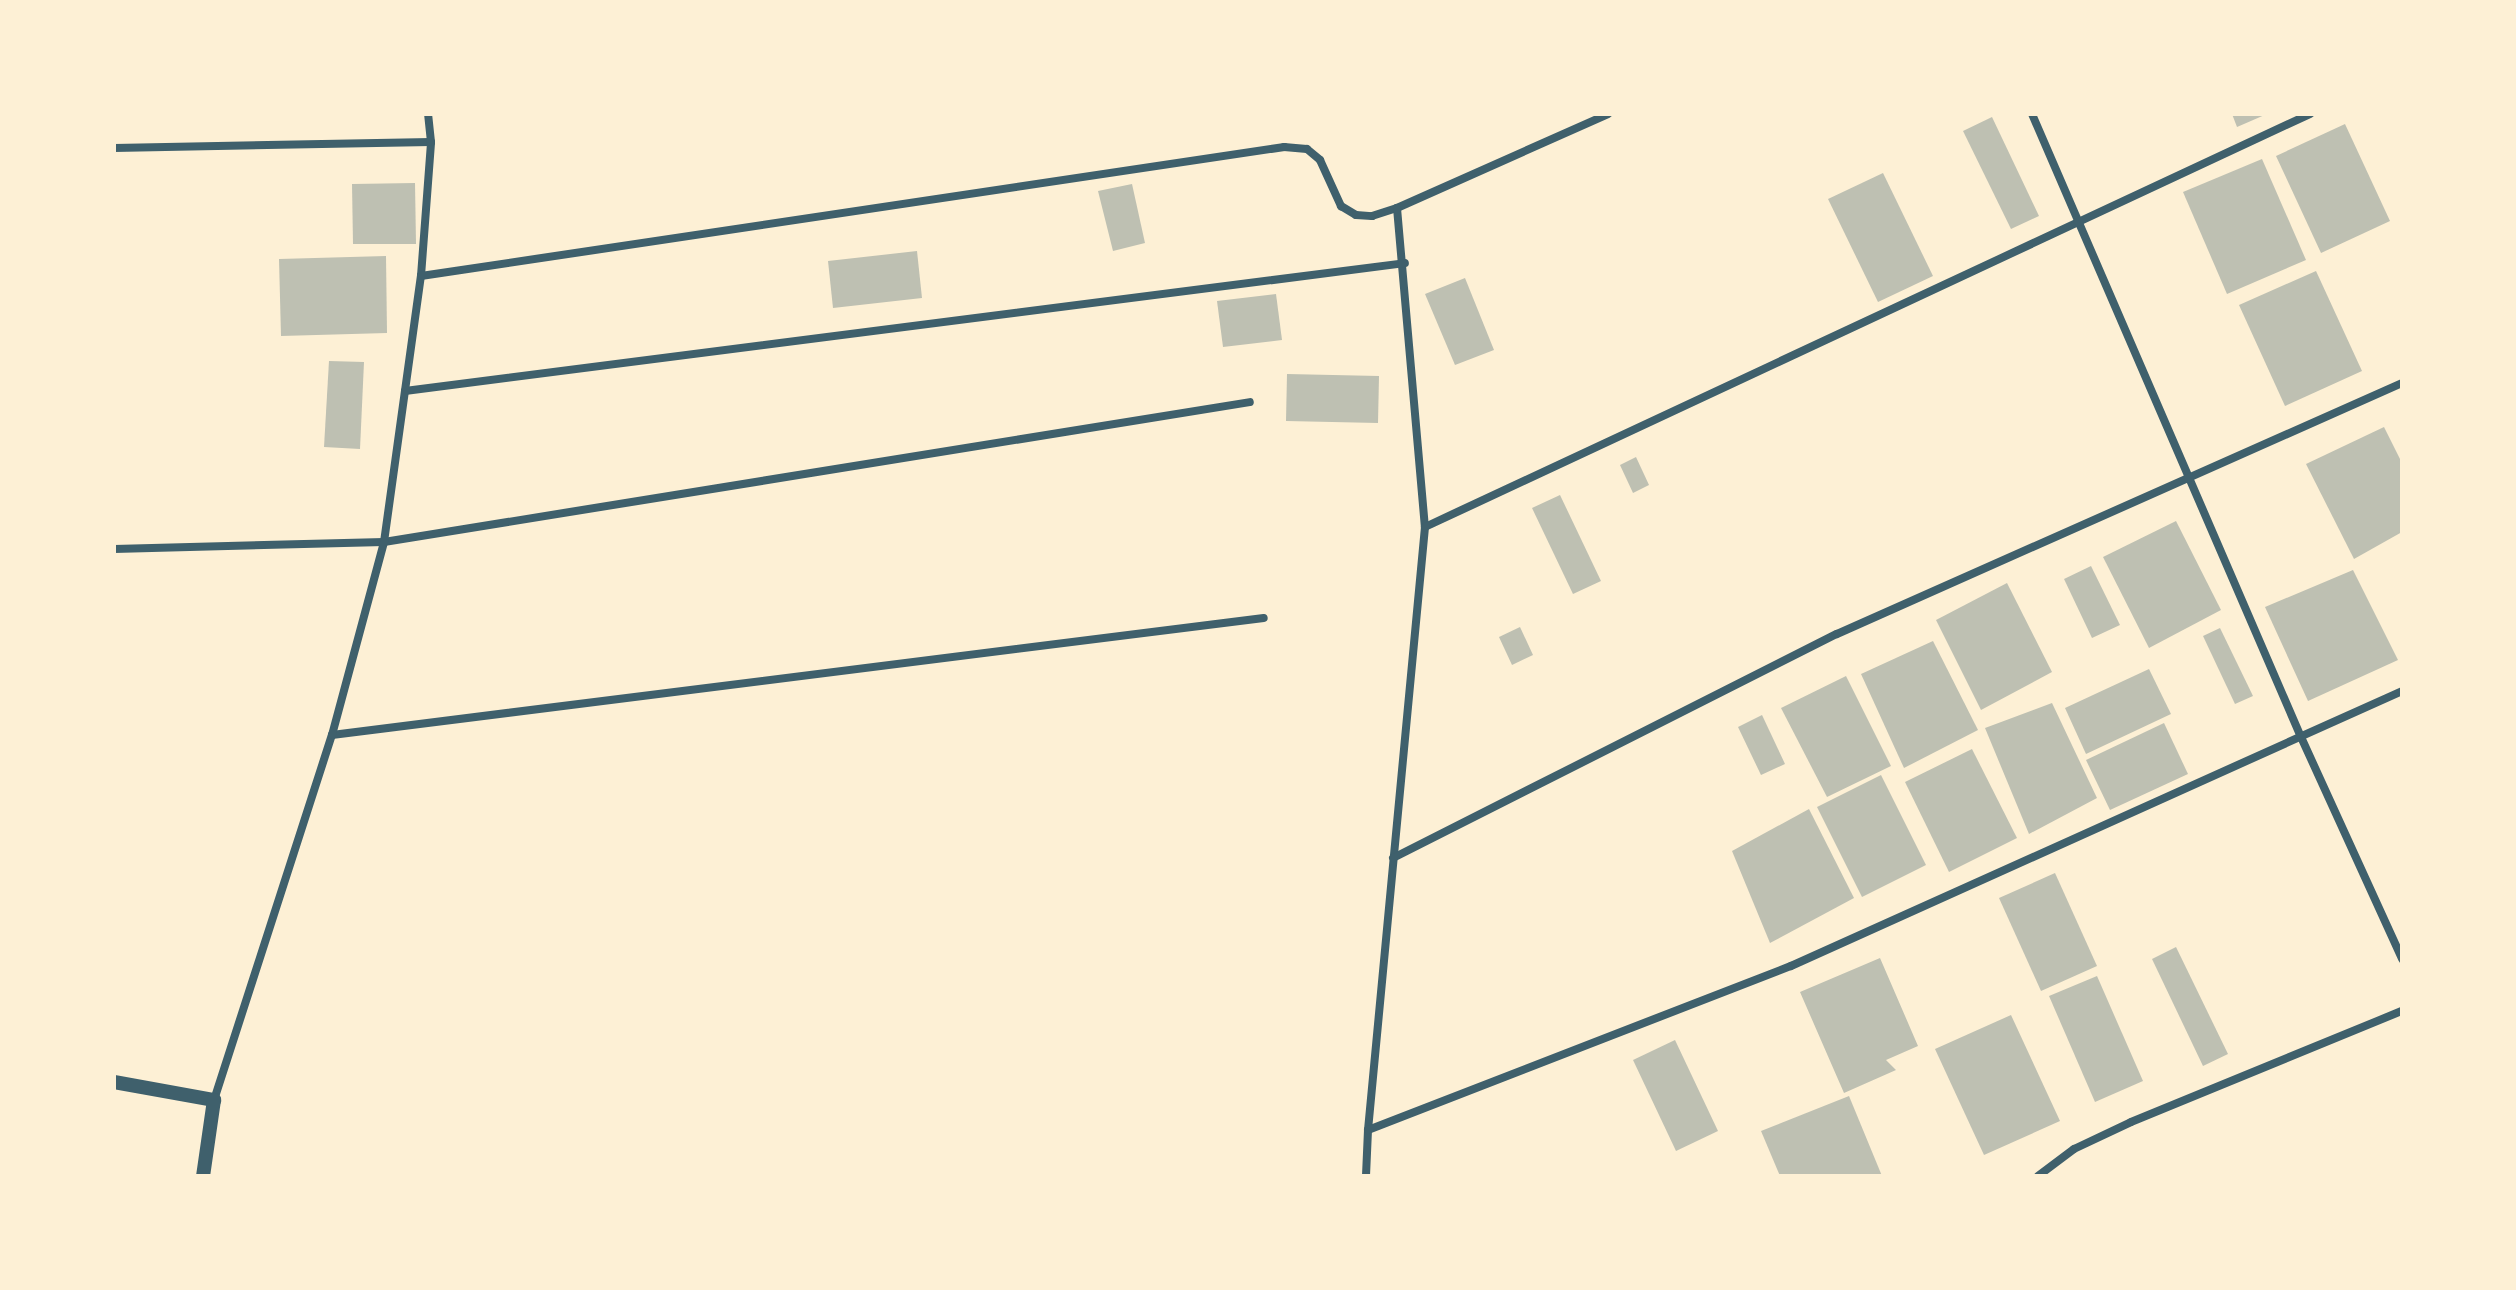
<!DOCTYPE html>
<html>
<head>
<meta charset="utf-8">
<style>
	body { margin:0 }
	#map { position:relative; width:2516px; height:1290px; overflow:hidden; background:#fdf0d5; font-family:Roboto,sans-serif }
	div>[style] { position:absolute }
	.building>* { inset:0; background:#bec0b2 }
	.minor>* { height:8px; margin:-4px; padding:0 4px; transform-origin:4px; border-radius:4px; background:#3f606c }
	.tertiary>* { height:14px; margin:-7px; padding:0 7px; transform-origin:7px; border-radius:7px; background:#3f606c }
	span { translate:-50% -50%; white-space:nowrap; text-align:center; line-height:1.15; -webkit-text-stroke:6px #fdf0d5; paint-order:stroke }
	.frame { position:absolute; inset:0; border:116px solid #fdf0d5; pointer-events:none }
</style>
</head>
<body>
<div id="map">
	<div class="building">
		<div style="clip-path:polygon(2232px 114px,2267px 114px,2237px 127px)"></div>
		<div style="clip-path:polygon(1992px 117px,2039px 216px,2011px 229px,1963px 131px)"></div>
		<div style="clip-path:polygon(2345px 124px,2390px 221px,2321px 253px,2276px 156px)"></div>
		<div style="clip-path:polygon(2262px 159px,2306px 260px,2227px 294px,2183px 192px)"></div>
		<div style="clip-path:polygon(1883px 173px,1933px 276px,1878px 302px,1828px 199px)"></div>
		<div style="clip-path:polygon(415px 183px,416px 244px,353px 244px,352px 184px)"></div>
		<div style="clip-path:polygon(1132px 184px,1145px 243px,1113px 251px,1098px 191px)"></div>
		<div style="clip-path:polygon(917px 251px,922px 298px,833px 308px,828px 261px)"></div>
		<div style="clip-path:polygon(386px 256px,387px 333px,281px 336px,279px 259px)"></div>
		<div style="clip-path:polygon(2316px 271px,2362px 371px,2285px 406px,2239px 305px)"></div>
		<div style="clip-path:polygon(1465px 278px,1494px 350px,1455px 365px,1425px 294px)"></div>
		<div style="clip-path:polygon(1276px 294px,1282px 340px,1223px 347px,1217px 301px)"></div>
		<div style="clip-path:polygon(329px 361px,364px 362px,360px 449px,324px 447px)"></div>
		<div style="clip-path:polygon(1287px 374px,1379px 376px,1378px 423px,1286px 421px)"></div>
		<div style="clip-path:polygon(2384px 427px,2402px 463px,2402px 532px,2354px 559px,2306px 464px)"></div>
		<div style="clip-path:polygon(1636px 457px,1649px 485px,1633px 493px,1620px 465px)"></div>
		<div style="clip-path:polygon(1560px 495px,1601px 581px,1573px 594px,1532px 508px)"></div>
		<div style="clip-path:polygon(2176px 521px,2221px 610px,2149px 648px,2103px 557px)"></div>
		<div style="clip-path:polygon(2091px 566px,2120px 625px,2092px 638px,2064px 579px)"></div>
		<div style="clip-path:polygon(2353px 570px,2398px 660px,2308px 701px,2265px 607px)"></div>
		<div style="clip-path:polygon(2007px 583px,2052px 672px,1981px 710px,1936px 620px)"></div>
		<div style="clip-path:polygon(1520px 627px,1533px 655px,1512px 665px,1499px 637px)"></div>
		<div style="clip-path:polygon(2220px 628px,2253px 696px,2235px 704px,2203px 636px)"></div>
		<div style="clip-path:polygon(1933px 641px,1978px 730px,1904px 768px,1861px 674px)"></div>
		<div style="clip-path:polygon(2149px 669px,2171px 714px,2086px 754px,2065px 708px)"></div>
		<div style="clip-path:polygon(1846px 676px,1891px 766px,1827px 797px,1781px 708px)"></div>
		<div style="clip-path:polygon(2052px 703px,2097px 798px,2029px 834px,1985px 728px)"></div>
		<div style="clip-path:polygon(1762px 715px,1785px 764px,1761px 775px,1738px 727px)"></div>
		<div style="clip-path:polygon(2164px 723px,2188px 774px,2110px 810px,2086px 760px)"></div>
		<div style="clip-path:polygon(1972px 749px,2017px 838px,1949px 872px,1905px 782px)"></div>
		<div style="clip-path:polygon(1881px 775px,1926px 865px,1862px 897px,1817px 807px)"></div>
		<div style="clip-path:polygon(1809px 809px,1854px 898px,1770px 943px,1732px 851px)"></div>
		<div style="clip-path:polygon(2055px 873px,2097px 966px,2041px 991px,1999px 898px)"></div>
		<div style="clip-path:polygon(2176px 947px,2228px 1054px,2203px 1066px,2152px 959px)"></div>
		<div style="clip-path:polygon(1880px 958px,1918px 1046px,1886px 1060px,1896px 1070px,1844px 1093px,1800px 992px)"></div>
		<div style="clip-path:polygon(2097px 976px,2143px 1081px,2095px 1102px,2049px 996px)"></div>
		<div style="clip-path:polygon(2011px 1015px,2060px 1121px,1984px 1155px,1935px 1049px)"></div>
		<div style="clip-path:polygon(1675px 1040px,1718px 1131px,1676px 1151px,1633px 1060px)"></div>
		<div style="clip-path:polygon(1849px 1096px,1882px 1176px,1780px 1176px,1761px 1131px)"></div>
	</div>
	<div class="minor">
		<div style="left:2032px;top:114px;width:679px;rotate:66.65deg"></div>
		<div style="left:2301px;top:737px;width:244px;rotate:65.5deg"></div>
		<div style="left:114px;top:148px;width:317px;rotate:-1.1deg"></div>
		<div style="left:1397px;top:208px;width:231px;rotate:-24deg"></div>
		<div style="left:421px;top:276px;width:873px;rotate:-8.5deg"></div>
		<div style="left:1284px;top:147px;width:23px;rotate:5deg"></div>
		<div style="left:1307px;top:149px;width:17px;rotate:40deg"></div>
		<div style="left:1320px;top:160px;width:51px;rotate:65.5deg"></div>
		<div style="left:1341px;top:206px;width:17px;rotate:31deg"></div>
		<div style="left:1356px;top:215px;width:16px;rotate:4deg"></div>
		<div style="left:1372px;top:216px;width:26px;rotate:-18deg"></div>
		<div style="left:1397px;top:208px;width:320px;rotate:85deg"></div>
		<div style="left:1425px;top:527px;width:606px;rotate:95.4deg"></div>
		<div style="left:1368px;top:1130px;width:46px;rotate:92.5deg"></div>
		<div style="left:405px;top:391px;width:1008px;rotate:-7.29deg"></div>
		<div style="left:1425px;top:527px;width:977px;rotate:-25.02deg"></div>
		<div style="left:114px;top:549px;width:270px;rotate:-1.5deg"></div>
		<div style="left:384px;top:542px;width:877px;rotate:-9.18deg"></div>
		<div style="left:332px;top:735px;width:939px;rotate:-7.16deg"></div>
		<div style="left:1393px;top:858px;width:497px;rotate:-26.8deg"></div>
		<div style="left:1837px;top:634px;width:618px;rotate:-23.95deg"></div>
		<div style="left:214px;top:1100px;width:384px;rotate:-72.1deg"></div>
		<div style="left:332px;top:735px;width:200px;rotate:-74.9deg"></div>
		<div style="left:384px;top:542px;width:269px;rotate:-82.1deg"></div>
		<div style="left:421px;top:276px;width:134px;rotate:-85.7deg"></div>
		<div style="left:431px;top:142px;width:28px;rotate:-96deg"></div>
		<div style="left:1368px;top:1130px;width:454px;rotate:-21.2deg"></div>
		<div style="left:1791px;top:966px;width:670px;rotate:-24.23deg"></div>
		<div style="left:2038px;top:1176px;width:45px;rotate:-36.9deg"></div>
		<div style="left:2074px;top:1149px;width:63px;rotate:-25.3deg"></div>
		<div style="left:2131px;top:1122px;width:293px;rotate:-22.3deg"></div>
	</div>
	<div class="tertiary">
		<div style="left:114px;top:1082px;width:102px;rotate:10.2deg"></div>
		<div style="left:214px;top:1100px;width:77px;rotate:98.2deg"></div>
	</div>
	<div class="frame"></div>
</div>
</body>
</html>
